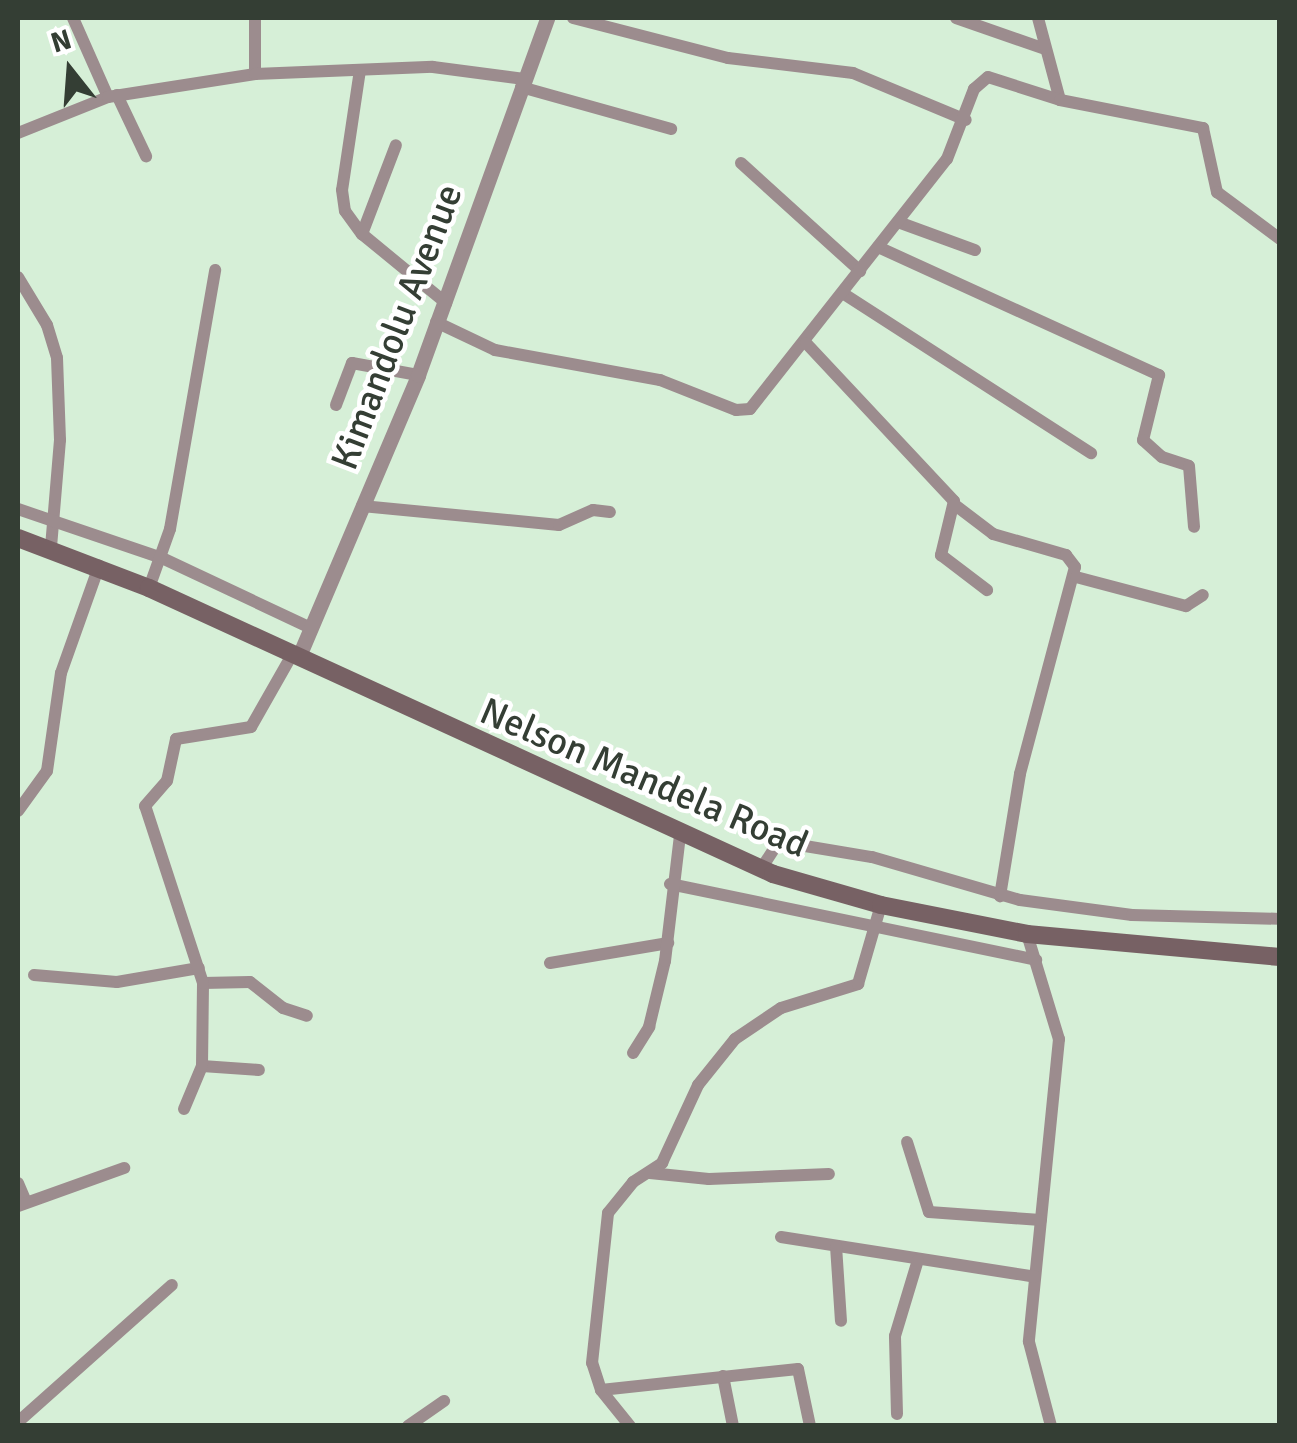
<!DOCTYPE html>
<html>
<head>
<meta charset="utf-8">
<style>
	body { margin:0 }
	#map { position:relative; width:1297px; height:1443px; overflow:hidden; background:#d6efd7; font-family:Signika,sans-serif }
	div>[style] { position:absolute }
	.minor>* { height:12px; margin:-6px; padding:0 6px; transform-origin:6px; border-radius:6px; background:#9c8c8e }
	.tertiary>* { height:15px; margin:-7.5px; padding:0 7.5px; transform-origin:7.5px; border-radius:7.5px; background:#9c8c8e }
	.secondary>* { height:18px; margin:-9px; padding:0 9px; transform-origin:9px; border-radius:9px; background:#776164 }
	span { translate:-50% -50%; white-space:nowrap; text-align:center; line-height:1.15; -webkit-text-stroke:9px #fff; paint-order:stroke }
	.street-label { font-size:38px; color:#343e34 }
	.frame { position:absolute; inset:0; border:20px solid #343e34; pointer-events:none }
	.north { position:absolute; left:20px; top:20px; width:100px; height:100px; -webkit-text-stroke:8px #fff; paint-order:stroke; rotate:343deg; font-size:28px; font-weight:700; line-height:40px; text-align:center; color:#343e34 }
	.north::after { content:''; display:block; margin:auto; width:35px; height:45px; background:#343e34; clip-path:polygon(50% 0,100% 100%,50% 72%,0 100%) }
</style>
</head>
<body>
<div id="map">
	<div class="minor">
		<div style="left:73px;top:18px;width:86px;rotate:66.1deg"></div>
		<div style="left:255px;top:18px;width:56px;rotate:90deg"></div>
		<div style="left:573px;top:18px;width:160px;rotate:14.5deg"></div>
		<div style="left:728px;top:58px;width:126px;rotate:6.8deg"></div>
		<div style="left:853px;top:73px;width:122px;rotate:22.6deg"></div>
		<div style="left:956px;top:18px;width:94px;rotate:19.2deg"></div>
		<div style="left:1038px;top:18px;width:85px;rotate:75deg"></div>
		<div style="left:360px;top:70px;width:121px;rotate:98.5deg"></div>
		<div style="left:342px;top:190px;width:21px;rotate:82deg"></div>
		<div style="left:345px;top:211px;width:29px;rotate:54deg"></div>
		<div style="left:362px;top:234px;width:109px;rotate:39.4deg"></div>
		<div style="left:521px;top:87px;width:156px;rotate:15.6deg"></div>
		<div style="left:117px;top:95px;width:68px;rotate:64.6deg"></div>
		<div style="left:18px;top:133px;width:97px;rotate:-21.8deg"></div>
		<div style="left:108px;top:97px;width:149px;rotate:-8.9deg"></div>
		<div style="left:255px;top:74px;width:178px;rotate:-2.3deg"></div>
		<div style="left:433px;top:67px;width:92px;rotate:7.5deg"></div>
		<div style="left:741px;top:163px;width:161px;rotate:42.2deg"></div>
		<div style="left:898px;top:222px;width:82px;rotate:20deg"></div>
		<div style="left:362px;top:234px;width:95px;rotate:-69.1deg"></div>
		<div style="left:878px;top:247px;width:309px;rotate:24.5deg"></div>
		<div style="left:1159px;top:375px;width:67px;rotate:103.8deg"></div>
		<div style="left:1143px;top:440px;width:25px;rotate:42deg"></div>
		<div style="left:1162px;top:457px;width:28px;rotate:18deg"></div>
		<div style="left:1189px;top:466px;width:61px;rotate:85.3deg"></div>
		<div style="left:18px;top:277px;width:56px;rotate:58.9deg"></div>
		<div style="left:47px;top:325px;width:34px;rotate:73deg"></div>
		<div style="left:57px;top:358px;width:82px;rotate:87.9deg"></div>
		<div style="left:60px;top:440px;width:108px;rotate:94.8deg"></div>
		<div style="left:844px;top:294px;width:294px;rotate:32.8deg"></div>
		<div style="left:436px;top:322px;width:65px;rotate:25.4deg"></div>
		<div style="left:495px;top:350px;width:168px;rotate:10.3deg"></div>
		<div style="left:660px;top:380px;width:82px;rotate:21.5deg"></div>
		<div style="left:736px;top:410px;width:14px;rotate:-4deg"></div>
		<div style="left:750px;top:409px;width:318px;rotate:-51.8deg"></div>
		<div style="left:947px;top:159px;width:75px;rotate:-68.9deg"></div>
		<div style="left:974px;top:89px;width:18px;rotate:-41deg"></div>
		<div style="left:988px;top:77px;width:76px;rotate:17.7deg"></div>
		<div style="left:1060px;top:100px;width:146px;rotate:11.1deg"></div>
		<div style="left:1203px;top:128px;width:66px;rotate:77.7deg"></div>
		<div style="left:1217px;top:192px;width:79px;rotate:36.7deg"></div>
		<div style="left:806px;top:343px;width:216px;rotate:46.9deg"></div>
		<div style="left:954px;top:501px;width:56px;rotate:103.5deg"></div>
		<div style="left:941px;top:555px;width:58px;rotate:37.3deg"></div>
		<div style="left:336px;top:405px;width:45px;rotate:-69.1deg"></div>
		<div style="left:352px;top:363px;width:67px;rotate:10.3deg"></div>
		<div style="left:955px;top:505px;width:48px;rotate:37.3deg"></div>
		<div style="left:993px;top:534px;width:76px;rotate:16deg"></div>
		<div style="left:1066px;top:555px;width:15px;rotate:53deg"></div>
		<div style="left:1075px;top:567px;width:214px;rotate:104.9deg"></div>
		<div style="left:1020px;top:774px;width:124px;rotate:99.3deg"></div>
		<div style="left:362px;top:506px;width:198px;rotate:5.5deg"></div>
		<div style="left:559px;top:525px;width:37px;rotate:-24deg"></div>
		<div style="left:593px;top:510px;width:17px;rotate:7deg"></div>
		<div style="left:18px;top:509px;width:152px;rotate:18.8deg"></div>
		<div style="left:162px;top:558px;width:165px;rotate:25.2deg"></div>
		<div style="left:1076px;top:577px;width:114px;rotate:14.8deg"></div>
		<div style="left:1186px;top:606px;width:20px;rotate:-33deg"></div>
		<div style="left:149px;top:588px;width:63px;rotate:-70.4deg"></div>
		<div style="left:170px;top:529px;width:263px;rotate:-80.1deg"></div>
		<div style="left:18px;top:811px;width:49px;rotate:-54.1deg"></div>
		<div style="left:47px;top:771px;width:99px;rotate:-81.9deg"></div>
		<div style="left:61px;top:673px;width:114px;rotate:-70.4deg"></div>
		<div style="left:761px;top:869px;width:30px;rotate:-57deg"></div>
		<div style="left:777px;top:844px;width:10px;rotate:-6deg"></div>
		<div style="left:787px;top:843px;width:86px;rotate:9.4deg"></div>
		<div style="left:872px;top:857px;width:154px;rotate:16.2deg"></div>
		<div style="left:1020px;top:900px;width:113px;rotate:7.6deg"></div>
		<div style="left:1132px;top:915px;width:148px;rotate:1.5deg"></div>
		<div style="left:670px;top:884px;width:374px;rotate:11.7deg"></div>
		<div style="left:1027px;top:934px;width:110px;rotate:73.1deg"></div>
		<div style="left:1059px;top:1039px;width:304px;rotate:95.7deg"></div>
		<div style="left:1029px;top:1342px;width:87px;rotate:75.3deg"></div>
		<div style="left:550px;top:963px;width:120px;rotate:-9.6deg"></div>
		<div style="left:34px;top:975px;width:83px;rotate:4.8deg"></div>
		<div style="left:117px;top:982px;width:83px;rotate:-9.7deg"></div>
		<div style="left:203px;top:983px;width:47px;rotate:-1.2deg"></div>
		<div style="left:250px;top:982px;width:42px;rotate:38.2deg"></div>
		<div style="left:283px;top:1008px;width:25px;rotate:18deg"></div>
		<div style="left:633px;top:1053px;width:31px;rotate:-58deg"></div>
		<div style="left:649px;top:1027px;width:68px;rotate:-76.4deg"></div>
		<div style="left:665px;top:961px;width:126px;rotate:-83.2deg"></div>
		<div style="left:202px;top:1066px;width:57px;rotate:4deg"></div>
		<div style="left:184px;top:1109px;width:47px;rotate:-67.3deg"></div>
		<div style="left:202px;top:1066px;width:83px;rotate:-89.3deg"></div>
		<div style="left:203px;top:983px;width:186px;rotate:-108.1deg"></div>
		<div style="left:145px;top:806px;width:33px;rotate:-49deg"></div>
		<div style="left:167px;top:781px;width:43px;rotate:-77.9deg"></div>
		<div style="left:176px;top:739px;width:76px;rotate:-9.1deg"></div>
		<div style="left:251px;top:727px;width:85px;rotate:-60.4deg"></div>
		<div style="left:907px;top:1142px;width:73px;rotate:72.6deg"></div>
		<div style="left:929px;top:1212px;width:112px;rotate:4.1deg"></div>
		<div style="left:650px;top:1173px;width:59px;rotate:5.8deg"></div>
		<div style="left:709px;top:1179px;width:120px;rotate:-2.4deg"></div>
		<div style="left:18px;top:1183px;width:21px;rotate:67deg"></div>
		<div style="left:18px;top:1206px;width:113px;rotate:-19.7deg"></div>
		<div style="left:781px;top:1237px;width:257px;rotate:8.9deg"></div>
		<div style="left:836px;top:1246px;width:75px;rotate:86.2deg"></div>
		<div style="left:723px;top:1376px;width:51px;rotate:78.7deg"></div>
		<div style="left:601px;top:1390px;width:198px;rotate:-6.1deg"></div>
		<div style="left:798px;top:1369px;width:58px;rotate:78.1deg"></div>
		<div style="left:897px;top:1414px;width:78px;rotate:-91.5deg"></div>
		<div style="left:895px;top:1336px;width:79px;rotate:-73.2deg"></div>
		<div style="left:18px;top:1422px;width:206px;rotate:-41.7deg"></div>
		<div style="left:408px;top:1426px;width:44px;rotate:-34.8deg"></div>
		<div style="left:630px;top:1426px;width:46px;rotate:-128.9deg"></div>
		<div style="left:601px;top:1390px;width:28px;rotate:-108deg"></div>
		<div style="left:592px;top:1363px;width:151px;rotate:-83.9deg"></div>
		<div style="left:608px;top:1213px;width:40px;rotate:-51deg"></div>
		<div style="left:633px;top:1182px;width:35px;rotate:-33deg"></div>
		<div style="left:662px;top:1163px;width:86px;rotate:-65.2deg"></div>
		<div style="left:698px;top:1085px;width:59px;rotate:-51.2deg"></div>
		<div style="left:735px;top:1039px;width:55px;rotate:-34deg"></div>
		<div style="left:781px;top:1008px;width:81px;rotate:-17.3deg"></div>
		<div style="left:858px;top:984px;width:82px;rotate:-73.8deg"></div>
	</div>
	<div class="tertiary">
		<div style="left:299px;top:656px;width:305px;rotate:-67deg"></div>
		<div style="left:418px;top:375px;width:380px;rotate:-70.1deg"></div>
	</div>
	<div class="secondary">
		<div style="left:18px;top:538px;width:140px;rotate:20.9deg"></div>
		<div style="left:149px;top:588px;width:686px;rotate:24.62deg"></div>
		<div style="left:773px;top:874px;width:112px;rotate:16deg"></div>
		<div style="left:881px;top:905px;width:149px;rotate:11.2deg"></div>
		<div style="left:1027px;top:934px;width:254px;rotate:5.2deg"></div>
	</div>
	<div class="street-label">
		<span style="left:397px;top:327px;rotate:-69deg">Kimandolu Avenue</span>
		<span style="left:644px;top:778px;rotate:23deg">Nelson Mandela Road</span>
	</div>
	<div class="frame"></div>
	<div class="north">N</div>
</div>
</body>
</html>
